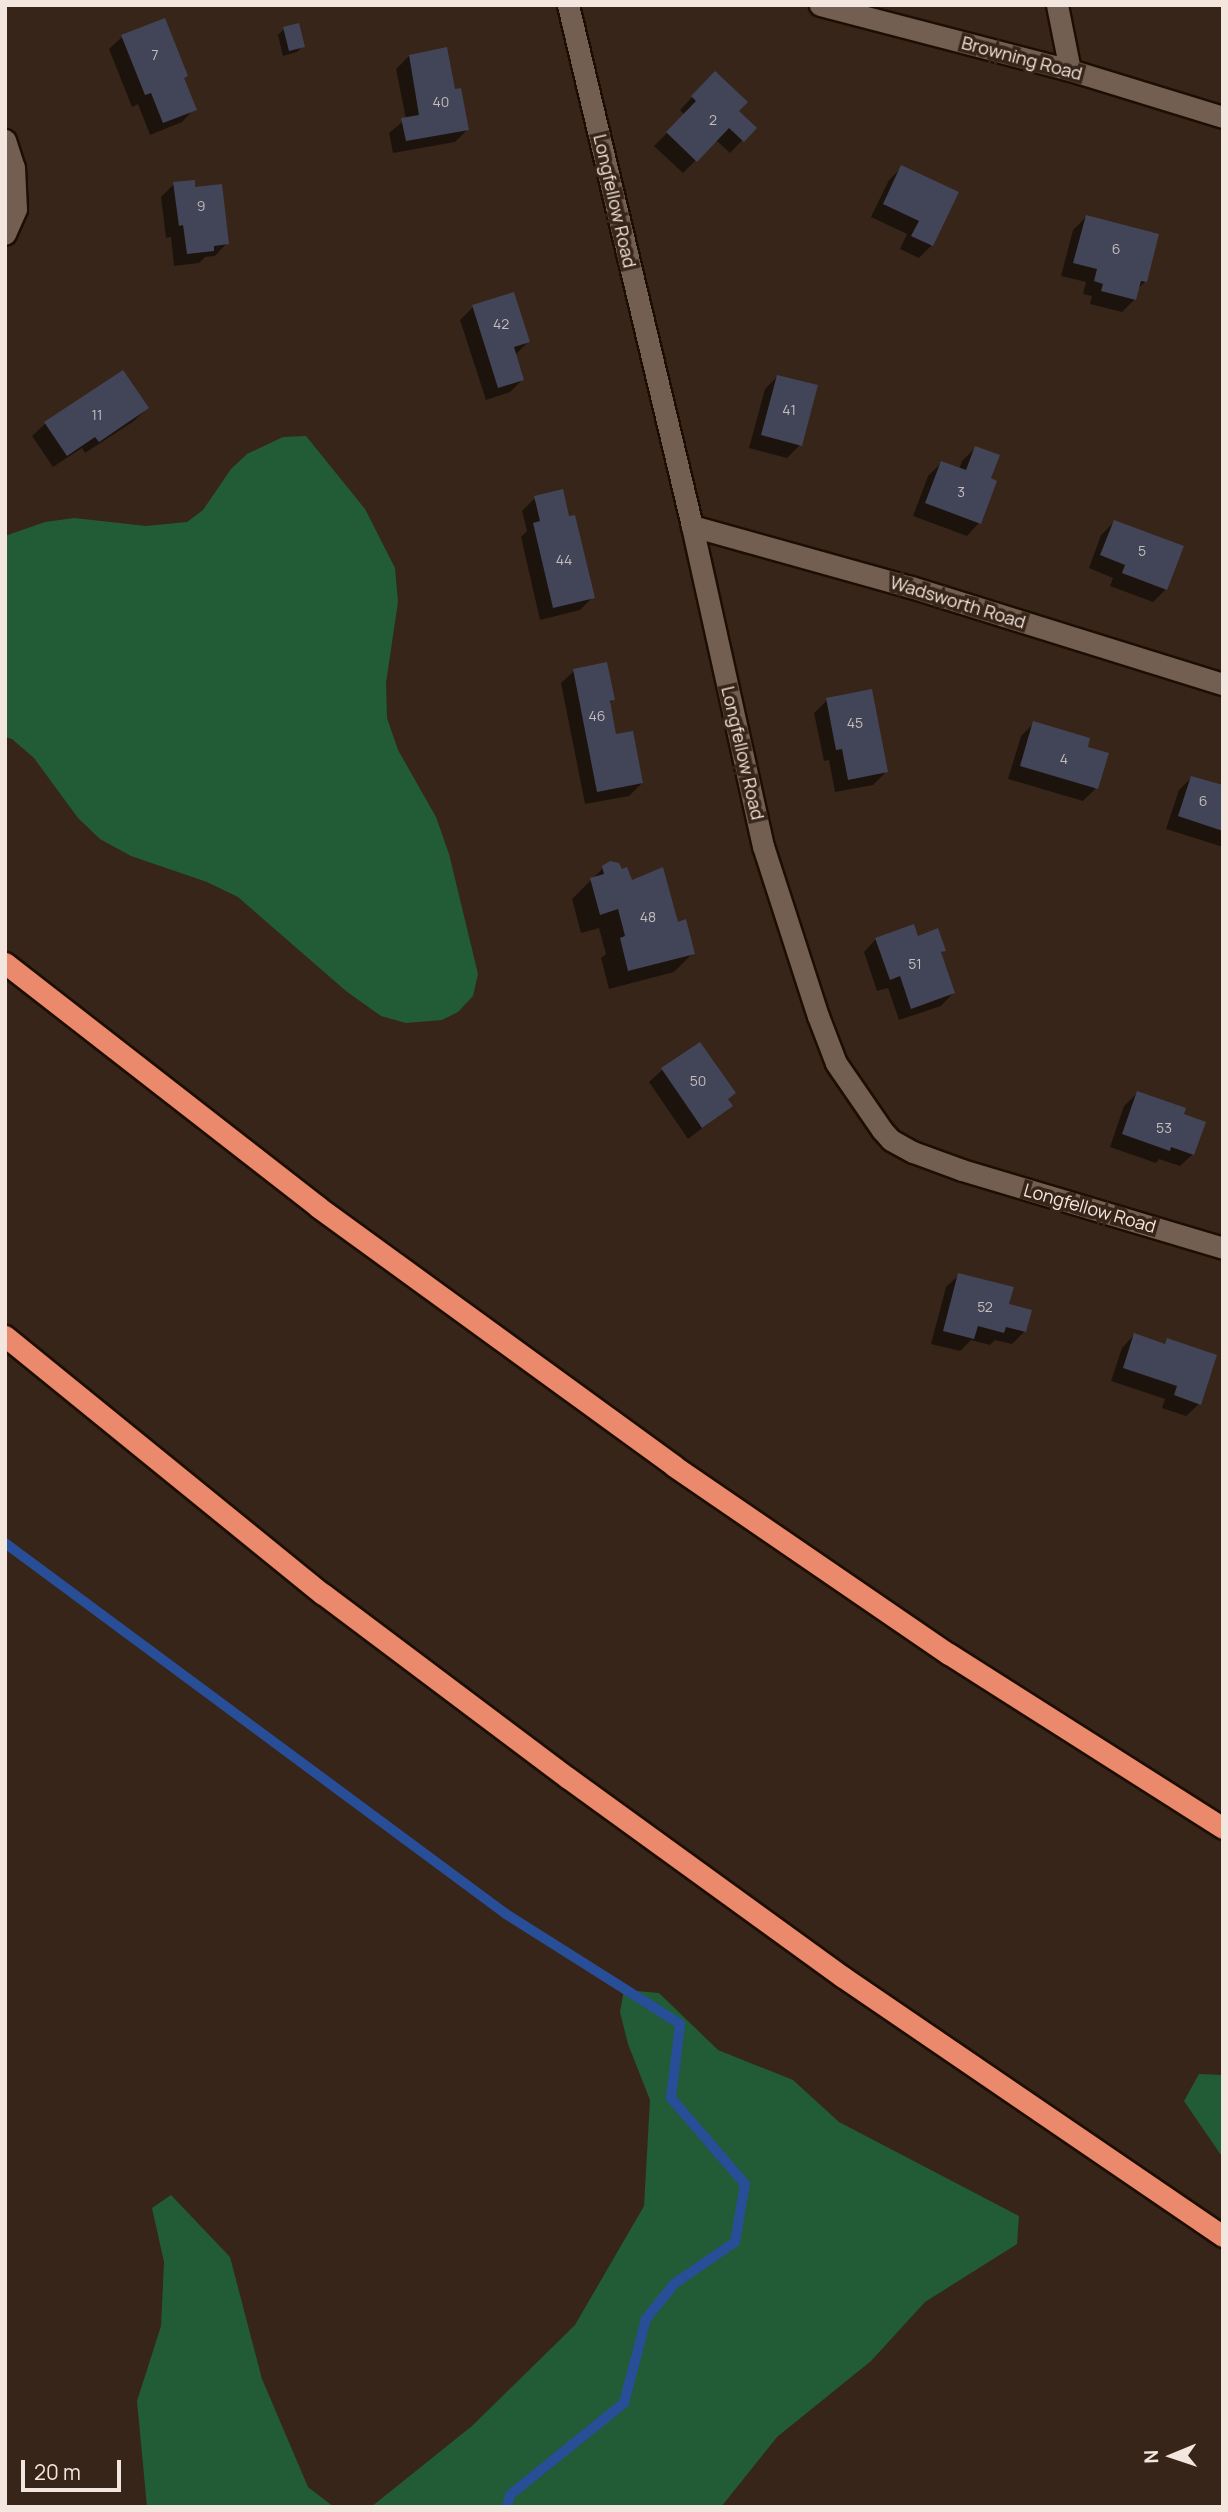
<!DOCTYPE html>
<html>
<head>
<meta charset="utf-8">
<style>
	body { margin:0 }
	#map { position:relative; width:1228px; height:2512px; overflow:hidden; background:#372519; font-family:Manrope,sans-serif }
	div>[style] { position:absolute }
	.green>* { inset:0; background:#215c36 }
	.shadow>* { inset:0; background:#0007 }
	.stream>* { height:10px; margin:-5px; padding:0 5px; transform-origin:5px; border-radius:5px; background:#284e97 }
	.building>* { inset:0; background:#424458 }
	.roads { filter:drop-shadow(2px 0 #1d0e04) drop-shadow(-2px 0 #1d0e04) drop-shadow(0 2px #1d0e04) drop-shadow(0 -2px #1d0e04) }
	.minor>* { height:21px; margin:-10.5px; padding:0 10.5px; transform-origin:10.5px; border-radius:10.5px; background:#735f51 }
	.highway>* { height:21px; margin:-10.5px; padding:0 10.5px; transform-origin:10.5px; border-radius:10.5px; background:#eb896c }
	span { translate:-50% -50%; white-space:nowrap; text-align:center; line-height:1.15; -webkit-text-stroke:7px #372519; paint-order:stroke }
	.number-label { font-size:14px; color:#c6bebc }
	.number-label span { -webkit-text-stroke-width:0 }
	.street-label { font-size:18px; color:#f2e6de }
	.frame { position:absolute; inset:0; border:7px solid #f2e6de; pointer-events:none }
	.north { position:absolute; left:1137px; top:2421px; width:70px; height:70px; -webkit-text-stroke:5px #372519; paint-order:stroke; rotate:268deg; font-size:19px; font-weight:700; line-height:28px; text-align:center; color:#f2e6de }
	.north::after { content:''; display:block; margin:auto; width:24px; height:32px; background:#f2e6de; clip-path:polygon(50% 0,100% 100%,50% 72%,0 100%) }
	.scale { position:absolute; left:21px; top:2460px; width:100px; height:32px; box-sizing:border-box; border:4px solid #f2e6de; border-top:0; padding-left:9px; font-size:21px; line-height:24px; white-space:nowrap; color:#f2e6de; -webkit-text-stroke:5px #372519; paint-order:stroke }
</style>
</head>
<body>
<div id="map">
	<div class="green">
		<div style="clip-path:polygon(306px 436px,365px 509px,395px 568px,398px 602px,386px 683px,387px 718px,398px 750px,436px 817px,449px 854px,478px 974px,473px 996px,458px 1012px,442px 1020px,406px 1023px,381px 1016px,346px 991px,238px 897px,207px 882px,131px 856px,100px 839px,78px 818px,34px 758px,12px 739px,5px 737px,5px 536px,45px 522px,74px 518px,146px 526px,187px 522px,203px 510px,231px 469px,247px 454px,283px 437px)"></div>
		<div style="clip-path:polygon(624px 1990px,659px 1993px,718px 2050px,793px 2080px,839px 2122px,1019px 2216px,1017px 2244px,925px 2302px,871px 2361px,777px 2437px,721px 2507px,371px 2507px,472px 2426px,575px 2325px,644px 2206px,650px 2100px,628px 2044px,620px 2012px)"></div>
		<div style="clip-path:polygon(1199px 2074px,1223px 2075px,1223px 2158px,1184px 2101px)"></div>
		<div style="clip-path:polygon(171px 2195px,230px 2257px,262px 2379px,308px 2487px,334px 2507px,147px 2507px,137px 2401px,161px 2326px,164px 2262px,152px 2208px)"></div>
	</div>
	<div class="shadow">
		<div style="clip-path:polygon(284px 29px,303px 46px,297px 52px,283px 56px,278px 35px)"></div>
		<div style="clip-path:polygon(122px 37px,182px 79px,194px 109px,182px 122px,150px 135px,138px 104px,132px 107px,109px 49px)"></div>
		<div style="clip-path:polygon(409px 56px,453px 91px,468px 129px,455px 142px,393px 153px,389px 133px,406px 119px,396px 69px)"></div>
		<div style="clip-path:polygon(715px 73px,737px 111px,754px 128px,730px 153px,716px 140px,683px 173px,654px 146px,685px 115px,680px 110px)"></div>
		<div style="clip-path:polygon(902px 167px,932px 245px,919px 258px,900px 249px,907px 234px,871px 217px,889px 180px)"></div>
		<div style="clip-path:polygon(174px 184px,194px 189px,227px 243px,215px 256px,205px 257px,199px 263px,174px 266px,171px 237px,166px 238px,161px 197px)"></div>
		<div style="clip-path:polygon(1086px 217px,1145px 282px,1137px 289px,1135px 299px,1122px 312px,1090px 304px,1092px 296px,1083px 294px,1086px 282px,1061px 276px,1073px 230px)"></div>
		<div style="clip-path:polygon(473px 307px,528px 342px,515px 355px,522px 380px,510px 392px,486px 400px,460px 320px)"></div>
		<div style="clip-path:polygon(778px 376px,800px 445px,787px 458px,749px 448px,765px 389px)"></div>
		<div style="clip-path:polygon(147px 408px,134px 421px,85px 453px,82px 448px,53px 467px,32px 436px,45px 424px)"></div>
		<div style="clip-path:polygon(975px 448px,989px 479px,979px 523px,967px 536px,913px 516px,928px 476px,941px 463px,959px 469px,962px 461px)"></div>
		<div style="clip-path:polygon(535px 498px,593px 597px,580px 610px,540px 620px,521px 537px,527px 531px,522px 511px)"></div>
		<div style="clip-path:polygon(1114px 522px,1166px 589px,1153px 602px,1110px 586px,1113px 578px,1089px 568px,1101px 535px)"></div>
		<div style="clip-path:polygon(574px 671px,613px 700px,609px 704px,615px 736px,642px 783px,629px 796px,585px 804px,561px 683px)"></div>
		<div style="clip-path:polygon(827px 700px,886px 772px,873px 785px,835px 792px,829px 760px,824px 761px,814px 713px)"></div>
		<div style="clip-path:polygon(1034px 723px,1086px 748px,1096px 788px,1083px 801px,1008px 779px,1021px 736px)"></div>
		<div style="clip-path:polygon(1191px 778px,1220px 786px,1223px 783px,1223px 847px,1166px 829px,1179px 790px)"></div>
		<div style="clip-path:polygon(607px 864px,677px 924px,693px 953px,674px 972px,609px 989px,601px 958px,606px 954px,599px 928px,581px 933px,572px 899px)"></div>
		<div style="clip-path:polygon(876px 939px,944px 950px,940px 954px,953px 993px,941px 1006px,899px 1020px,888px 988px,877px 991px,864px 952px)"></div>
		<div style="clip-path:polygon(662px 1070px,727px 1100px,731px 1106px,688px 1139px,649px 1082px)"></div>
		<div style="clip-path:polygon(1137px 1093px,1181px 1115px,1193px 1154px,1180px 1166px,1159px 1159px,1156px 1163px,1110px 1147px,1124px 1106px)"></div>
		<div style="clip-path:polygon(959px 1275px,1007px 1306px,1025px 1331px,1012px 1344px,995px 1340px,990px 1345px,971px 1340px,960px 1351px,931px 1344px,946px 1287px)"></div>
		<div style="clip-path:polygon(1134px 1335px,1163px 1345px,1168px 1340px,1199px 1404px,1186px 1416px,1162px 1408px,1165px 1399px,1111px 1381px,1122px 1348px)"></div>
	</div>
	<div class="stream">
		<div style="left:5px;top:1543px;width:623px;rotate:36.52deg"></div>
		<div style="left:506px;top:1914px;width:206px;rotate:32.3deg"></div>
		<div style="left:680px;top:2024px;width:75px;rotate:96.9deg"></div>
		<div style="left:671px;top:2098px;width:113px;rotate:49.3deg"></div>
		<div style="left:745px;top:2184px;width:59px;rotate:99.8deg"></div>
		<div style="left:735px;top:2242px;width:74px;rotate:145.5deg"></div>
		<div style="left:674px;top:2284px;width:45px;rotate:128.7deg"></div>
		<div style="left:646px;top:2319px;width:87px;rotate:104.7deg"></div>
		<div style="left:624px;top:2403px;width:146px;rotate:141.1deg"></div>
		<div style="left:510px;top:2495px;width:12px;rotate:104deg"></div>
	</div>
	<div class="building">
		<div style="clip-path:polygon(165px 18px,188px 76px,184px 78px,197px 110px,163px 123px,151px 93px,145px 95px,121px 35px)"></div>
		<div style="clip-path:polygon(299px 23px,305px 47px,289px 51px,283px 27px)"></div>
		<div style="clip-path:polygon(447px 47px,455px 89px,461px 88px,469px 130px,406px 141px,401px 118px,419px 115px,409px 55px)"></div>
		<div style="clip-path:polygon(715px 71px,748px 102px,739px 111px,757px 128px,744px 142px,729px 128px,697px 162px,666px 132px,696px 101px,691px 96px)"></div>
		<div style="clip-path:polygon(901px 165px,959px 192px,933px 246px,911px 236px,919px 221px,883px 204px)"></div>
		<div style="clip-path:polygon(195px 180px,195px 187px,222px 184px,229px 244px,214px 246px,214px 251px,187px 254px,183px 225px,179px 226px,173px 182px)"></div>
		<div style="clip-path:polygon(1086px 215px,1159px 234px,1147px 282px,1141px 281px,1136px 300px,1101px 291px,1103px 284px,1094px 281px,1097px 269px,1073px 263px)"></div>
		<div style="clip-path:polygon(514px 292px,530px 342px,514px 347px,524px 380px,498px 388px,472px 305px)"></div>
		<div style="clip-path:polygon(123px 370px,149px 408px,99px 442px,95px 437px,67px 456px,44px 422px)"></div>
		<div style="clip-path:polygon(777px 375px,818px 385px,802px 446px,761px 435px)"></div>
		<div style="clip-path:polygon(975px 446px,1000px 455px,991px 478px,997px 481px,981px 524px,925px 503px,941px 461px,966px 470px)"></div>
		<div style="clip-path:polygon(563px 489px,569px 516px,575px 515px,595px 598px,553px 608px,533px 523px,540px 521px,534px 496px)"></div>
		<div style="clip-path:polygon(1114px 520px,1184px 546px,1167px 590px,1122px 573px,1125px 565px,1100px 555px)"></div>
		<div style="clip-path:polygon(607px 662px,615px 700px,610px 701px,616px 734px,633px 731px,643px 783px,597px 792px,573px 669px)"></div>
		<div style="clip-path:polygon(872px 689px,888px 772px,848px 780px,842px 749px,836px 750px,826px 698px)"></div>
		<div style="clip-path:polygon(1033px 721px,1090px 738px,1088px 747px,1109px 753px,1098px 789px,1020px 766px)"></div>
		<div style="clip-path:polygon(1191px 776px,1223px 785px,1223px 831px,1178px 816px)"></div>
		<div style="clip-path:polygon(610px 861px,619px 863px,622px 869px,627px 867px,632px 880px,663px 867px,678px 922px,686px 919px,695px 954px,628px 971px,620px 938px,625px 936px,618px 909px,600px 915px,590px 878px,604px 874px,602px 866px)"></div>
		<div style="clip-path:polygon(914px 924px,918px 936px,938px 928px,946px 951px,941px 952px,955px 993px,911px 1009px,900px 976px,890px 980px,875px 938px)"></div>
		<div style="clip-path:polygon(700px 1042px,736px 1093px,728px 1099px,733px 1106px,702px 1128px,661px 1068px)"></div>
		<div style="clip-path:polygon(1137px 1091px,1186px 1108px,1184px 1114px,1206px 1122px,1194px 1155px,1171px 1147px,1170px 1151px,1122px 1134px)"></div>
		<div style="clip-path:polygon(958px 1273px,1014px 1287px,1009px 1304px,1032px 1310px,1026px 1332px,1006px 1327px,1004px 1333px,978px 1326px,974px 1339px,943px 1331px)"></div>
		<div style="clip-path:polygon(1134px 1333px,1165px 1344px,1167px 1338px,1217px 1355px,1201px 1405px,1174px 1395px,1177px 1386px,1123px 1368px)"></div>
	</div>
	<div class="roads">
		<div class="minor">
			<div style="left:568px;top:5px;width:536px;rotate:76.61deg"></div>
			<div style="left:692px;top:526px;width:328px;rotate:77.5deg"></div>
			<div style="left:763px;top:846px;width:179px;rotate:72.1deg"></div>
			<div style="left:818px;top:1016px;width:50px;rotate:69deg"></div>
			<div style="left:836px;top:1063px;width:81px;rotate:55.5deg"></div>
			<div style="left:882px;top:1130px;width:13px;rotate:48deg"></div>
			<div style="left:891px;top:1140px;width:25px;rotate:29deg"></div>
			<div style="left:913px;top:1152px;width:52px;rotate:20.2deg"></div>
			<div style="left:962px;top:1170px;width:272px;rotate:16.6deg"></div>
			<div style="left:820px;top:5px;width:258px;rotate:14.6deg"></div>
			<div style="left:1070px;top:70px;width:160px;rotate:17.1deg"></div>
			<div style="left:1057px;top:5px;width:66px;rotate:78.7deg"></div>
			<div style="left:5px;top:140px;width:28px;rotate:72deg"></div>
			<div style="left:14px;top:167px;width:42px;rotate:87.3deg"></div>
			<div style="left:16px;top:209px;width:27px;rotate:114deg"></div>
			<div style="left:692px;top:526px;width:227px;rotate:15.6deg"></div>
			<div style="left:911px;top:587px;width:327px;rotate:17.3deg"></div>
		</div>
		<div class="highway">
			<div style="left:5px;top:963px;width:397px;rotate:37.9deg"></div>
			<div style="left:318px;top:1207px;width:440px;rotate:36deg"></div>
			<div style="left:674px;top:1466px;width:333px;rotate:34.4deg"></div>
			<div style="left:949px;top:1654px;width:325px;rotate:32.4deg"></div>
			<div style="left:5px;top:1336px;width:409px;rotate:39.1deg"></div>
			<div style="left:323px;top:1594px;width:306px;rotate:36.9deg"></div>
			<div style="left:568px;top:1778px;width:339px;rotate:35.9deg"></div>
			<div style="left:843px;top:1977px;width:460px;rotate:34.3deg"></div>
		</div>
	</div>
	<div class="number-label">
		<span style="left:155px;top:55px">7</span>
		<span style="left:441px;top:102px">40</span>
		<span style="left:713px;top:120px">2</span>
		<span style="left:201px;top:206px">9</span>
		<span style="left:1116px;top:249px">6</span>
		<span style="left:501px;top:324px">42</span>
		<span style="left:789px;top:410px">41</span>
		<span style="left:97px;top:415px">11</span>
		<span style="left:961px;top:492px">3</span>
		<span style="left:1142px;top:551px">5</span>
		<span style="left:564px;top:560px">44</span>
		<span style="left:597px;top:716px">46</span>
		<span style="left:855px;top:723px">45</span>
		<span style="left:1064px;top:759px">4</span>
		<span style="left:1203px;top:801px">6</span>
		<span style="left:648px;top:917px">48</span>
		<span style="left:915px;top:964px">51</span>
		<span style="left:698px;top:1081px">50</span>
		<span style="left:1164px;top:1128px">53</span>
		<span style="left:985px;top:1307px">52</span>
	</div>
	<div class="street-label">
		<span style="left:1022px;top:58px;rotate:15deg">Browning Road</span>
		<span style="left:615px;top:201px;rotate:77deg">Longfellow Road</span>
		<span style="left:958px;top:602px;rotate:17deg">Wadsworth Road</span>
		<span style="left:743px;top:753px;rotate:77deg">Longfellow Road</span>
		<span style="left:1090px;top:1208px;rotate:16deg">Longfellow Road</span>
	</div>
	<div class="frame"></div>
	<div class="north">N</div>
	<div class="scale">20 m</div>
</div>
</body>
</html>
